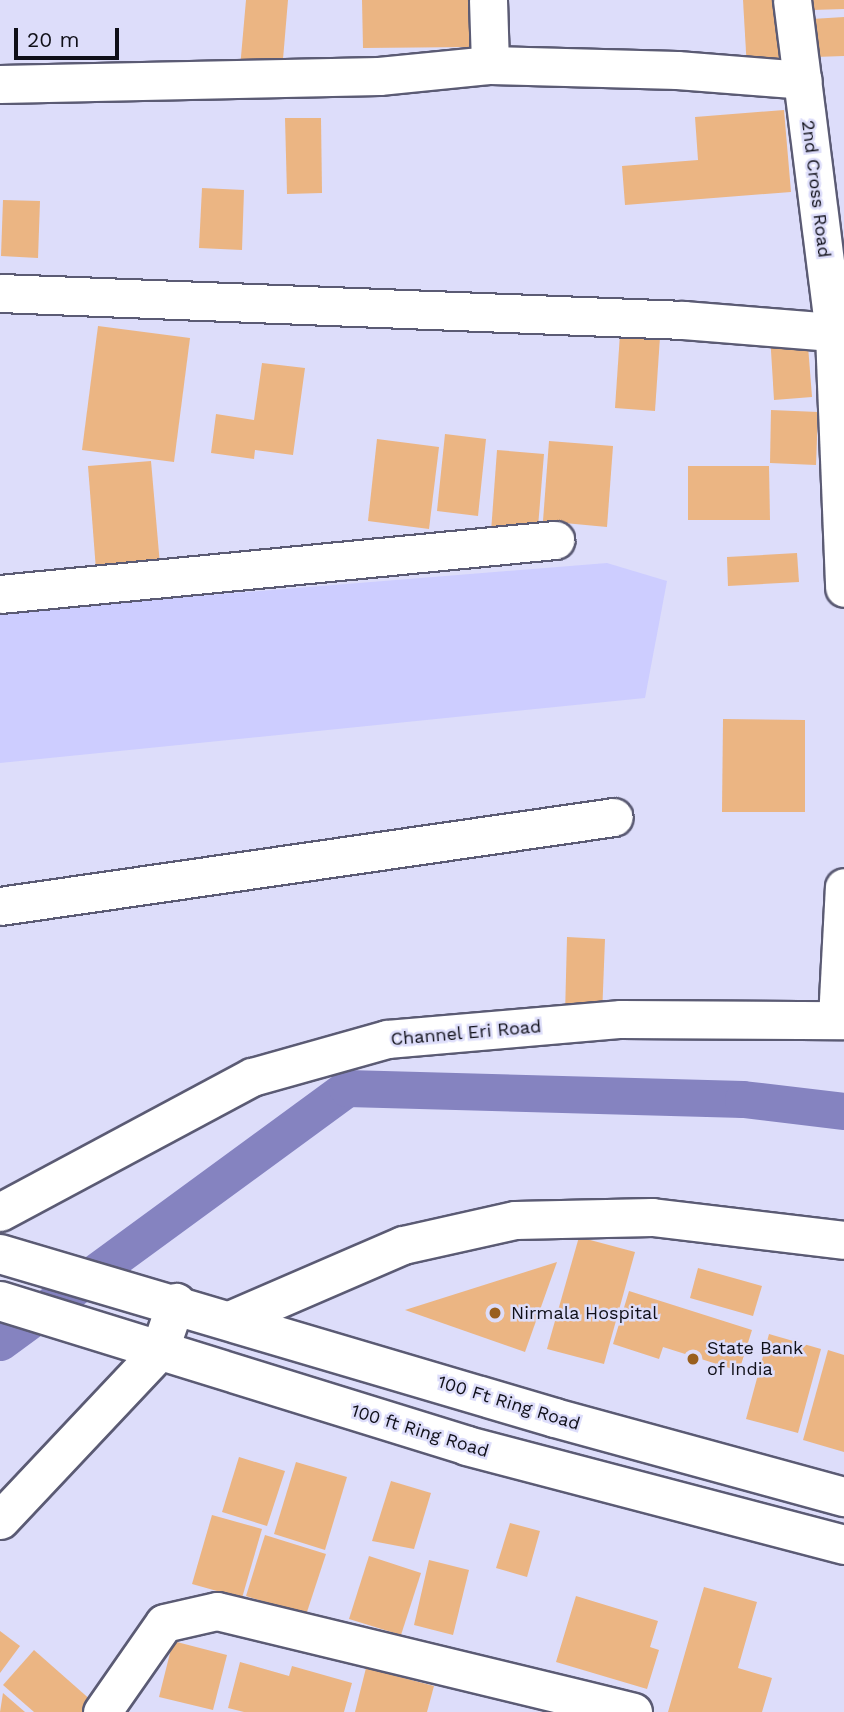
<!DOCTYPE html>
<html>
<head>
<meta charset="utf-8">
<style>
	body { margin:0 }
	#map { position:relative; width:844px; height:1712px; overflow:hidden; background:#ddddfa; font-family:"Work Sans",sans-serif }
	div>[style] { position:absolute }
	.green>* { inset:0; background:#cdcdff }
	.canal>* { height:37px; margin:-18.5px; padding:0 18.5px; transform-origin:18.5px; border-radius:18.5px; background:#8583c0 }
	.building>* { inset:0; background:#ebb583 }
	.roads { filter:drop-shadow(2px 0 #5b5b74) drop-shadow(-2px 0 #5b5b74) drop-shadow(0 2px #5b5b74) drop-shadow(0 -2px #5b5b74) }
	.minor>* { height:37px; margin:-18.5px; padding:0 18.5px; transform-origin:18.5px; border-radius:18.5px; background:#fff }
	.major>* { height:38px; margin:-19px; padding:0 19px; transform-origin:19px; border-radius:19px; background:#fff }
	.dots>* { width:19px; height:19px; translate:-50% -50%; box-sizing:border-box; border:4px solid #ddddfa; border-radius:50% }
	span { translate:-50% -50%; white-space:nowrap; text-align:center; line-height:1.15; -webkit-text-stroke:5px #ddddfa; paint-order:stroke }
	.street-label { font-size:18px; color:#0f0f18 }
	.poi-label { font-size:18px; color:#0f0f18 }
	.left { translate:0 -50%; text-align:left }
	.scale { position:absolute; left:14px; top:28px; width:105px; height:32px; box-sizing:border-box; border:4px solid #0f0f18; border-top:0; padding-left:9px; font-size:21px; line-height:24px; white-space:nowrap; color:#0f0f18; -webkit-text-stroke:5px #ddddfa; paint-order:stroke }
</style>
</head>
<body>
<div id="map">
	<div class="green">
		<div style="clip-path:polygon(607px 563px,667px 581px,645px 698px,0 763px,0 612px)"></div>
	</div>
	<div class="canal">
		<div style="left:0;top:1342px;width:430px;rotate:-36.2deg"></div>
		<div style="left:347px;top:1088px;width:396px;rotate:1.6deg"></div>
		<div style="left:743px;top:1099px;width:102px;rotate:6.8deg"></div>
	</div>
	<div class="building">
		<div style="clip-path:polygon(246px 0,288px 0,282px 71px,240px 68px)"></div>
		<div style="clip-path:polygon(362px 0,471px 0,472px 47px,363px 48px)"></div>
		<div style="clip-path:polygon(743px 0,778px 0,783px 67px,747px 69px)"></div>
		<div style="clip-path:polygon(812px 0,844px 0,844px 9px,812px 10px)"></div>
		<div style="clip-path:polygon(844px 17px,844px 56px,815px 57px,812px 19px)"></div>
		<div style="clip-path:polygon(784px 110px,791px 192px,625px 205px,622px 166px,698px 160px,695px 117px)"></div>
		<div style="clip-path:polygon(285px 118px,321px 118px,322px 193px,287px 194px)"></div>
		<div style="clip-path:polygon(202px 188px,244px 190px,242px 250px,199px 248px)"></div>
		<div style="clip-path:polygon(3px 200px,40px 201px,38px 258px,1px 256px)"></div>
		<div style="clip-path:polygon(98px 326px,190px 338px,174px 462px,82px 450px)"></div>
		<div style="clip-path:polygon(807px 333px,812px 397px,774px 400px,770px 334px)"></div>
		<div style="clip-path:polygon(620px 334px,660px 337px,655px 411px,615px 408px)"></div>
		<div style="clip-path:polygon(262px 363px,305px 368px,293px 455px,255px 450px,254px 459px,211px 453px,216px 414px,254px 420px)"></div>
		<div style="clip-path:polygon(771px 410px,818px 412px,816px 465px,770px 463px)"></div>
		<div style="clip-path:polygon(445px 434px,486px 439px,478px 516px,437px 511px)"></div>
		<div style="clip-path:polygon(377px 439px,439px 447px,429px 529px,368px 521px)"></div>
		<div style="clip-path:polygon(549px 441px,613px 446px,607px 527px,543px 521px)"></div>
		<div style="clip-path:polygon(497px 450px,544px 454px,538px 527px,491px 532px)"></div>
		<div style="clip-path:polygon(151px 461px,160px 565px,96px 570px,88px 466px)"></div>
		<div style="clip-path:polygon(688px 466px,769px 466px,770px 520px,688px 520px)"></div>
		<div style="clip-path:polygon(797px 553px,799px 582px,728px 586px,727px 557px)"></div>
		<div style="clip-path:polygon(723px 719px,805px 720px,805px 812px,722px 812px)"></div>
		<div style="clip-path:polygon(567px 937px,605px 939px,602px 1016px,565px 1015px)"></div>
		<div style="clip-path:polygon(579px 1237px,635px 1252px,604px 1364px,547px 1349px)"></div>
		<div style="clip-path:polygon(557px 1262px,525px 1352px,405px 1310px)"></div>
		<div style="clip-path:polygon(698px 1268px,762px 1286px,753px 1316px,690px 1298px)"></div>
		<div style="clip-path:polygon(629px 1291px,752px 1330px,739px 1371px,663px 1347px,659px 1359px,613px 1344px)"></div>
		<div style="clip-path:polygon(769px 1334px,821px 1349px,798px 1433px,746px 1419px)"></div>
		<div style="clip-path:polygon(828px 1350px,844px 1355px,844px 1452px,803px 1440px)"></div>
		<div style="clip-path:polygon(239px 1457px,285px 1471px,267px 1526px,222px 1512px)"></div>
		<div style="clip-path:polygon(296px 1462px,347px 1477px,325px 1550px,274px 1534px)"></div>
		<div style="clip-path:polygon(391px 1481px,431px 1493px,414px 1549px,372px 1541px)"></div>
		<div style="clip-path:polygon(212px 1515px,262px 1529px,242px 1598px,192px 1584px)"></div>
		<div style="clip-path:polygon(510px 1523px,540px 1531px,527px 1577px,496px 1568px)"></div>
		<div style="clip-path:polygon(265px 1535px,326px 1554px,306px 1615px,246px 1596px)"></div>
		<div style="clip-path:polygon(369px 1556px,421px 1573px,401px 1635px,349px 1619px)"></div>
		<div style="clip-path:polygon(429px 1560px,469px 1570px,453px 1635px,414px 1625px)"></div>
		<div style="clip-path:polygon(704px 1587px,757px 1602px,738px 1668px,772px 1678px,762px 1712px,668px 1712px)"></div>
		<div style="clip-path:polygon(576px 1596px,658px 1621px,650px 1647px,659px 1650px,647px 1689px,556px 1662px)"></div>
		<div style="clip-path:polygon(0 1631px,20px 1646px,0 1673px)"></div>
		<div style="clip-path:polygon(173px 1641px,227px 1655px,213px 1710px,159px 1697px)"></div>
		<div style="clip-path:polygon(34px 1650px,93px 1702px,85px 1712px,34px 1712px,3px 1685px)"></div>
		<div style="clip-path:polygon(240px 1662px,289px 1676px,292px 1666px,352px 1683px,344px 1712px,244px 1712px,228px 1708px)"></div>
		<div style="clip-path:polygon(366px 1668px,434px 1686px,427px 1712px,355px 1712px)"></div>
		<div style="clip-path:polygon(3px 1693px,25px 1712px,0 1712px)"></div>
	</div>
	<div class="roads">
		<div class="minor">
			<div style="left:488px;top:0;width:65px;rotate:88.2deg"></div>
			<div style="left:792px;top:0;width:337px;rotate:82.8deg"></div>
			<div style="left:834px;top:334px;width:254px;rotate:87.7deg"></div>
			<div style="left:0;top:84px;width:379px;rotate:-1.2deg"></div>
			<div style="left:379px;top:76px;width:112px;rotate:-5.7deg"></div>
			<div style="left:490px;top:65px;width:187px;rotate:1.5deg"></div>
			<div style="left:677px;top:70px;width:126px;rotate:4.5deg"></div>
			<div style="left:0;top:293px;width:684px;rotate:2.26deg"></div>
			<div style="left:683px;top:320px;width:162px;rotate:4.6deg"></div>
			<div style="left:0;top:594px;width:558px;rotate:-5.56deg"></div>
			<div style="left:0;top:906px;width:620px;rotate:-8.25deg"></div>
			<div style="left:837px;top:1019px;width:132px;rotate:-87deg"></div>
			<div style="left:0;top:1212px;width:286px;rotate:-28.2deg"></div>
			<div style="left:252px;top:1077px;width:140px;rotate:-15.7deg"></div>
			<div style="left:387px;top:1039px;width:235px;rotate:-4.9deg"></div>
			<div style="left:621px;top:1019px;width:223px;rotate:0.3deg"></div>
			<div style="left:232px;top:1319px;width:186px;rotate:-23.4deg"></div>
			<div style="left:403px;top:1245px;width:115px;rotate:-12.6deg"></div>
			<div style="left:515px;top:1220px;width:137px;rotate:-1.3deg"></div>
			<div style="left:652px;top:1217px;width:193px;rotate:6.8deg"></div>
			<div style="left:0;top:1520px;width:232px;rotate:-46.7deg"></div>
			<div style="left:159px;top:1351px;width:52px;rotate:-70.9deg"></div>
			<div style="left:102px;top:1712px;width:108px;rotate:-55.1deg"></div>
			<div style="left:164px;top:1623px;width:54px;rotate:-12.8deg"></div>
			<div style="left:217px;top:1611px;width:428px;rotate:13.6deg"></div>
		</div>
		<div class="major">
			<div style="left:0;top:1254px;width:579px;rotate:16.46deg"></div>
			<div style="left:555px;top:1418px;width:300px;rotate:15.3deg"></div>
			<div style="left:0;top:1301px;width:489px;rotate:17.2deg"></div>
			<div style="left:467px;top:1446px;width:390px;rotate:14.7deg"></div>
		</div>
	</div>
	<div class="dots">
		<div style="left:495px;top:1313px;background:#995f1e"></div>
		<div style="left:693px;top:1359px;background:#995f1e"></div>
	</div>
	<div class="street-label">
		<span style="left:816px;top:189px;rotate:83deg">2nd Cross Road</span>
		<span style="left:466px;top:1033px;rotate:-5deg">Channel Eri Road</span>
		<span style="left:509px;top:1403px;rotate:17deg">100 Ft Ring Road</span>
		<span style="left:420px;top:1431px;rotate:17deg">100 ft Ring Road</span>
	</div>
	<div class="poi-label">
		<span class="left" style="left:511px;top:1313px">Nirmala Hospital</span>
		<span class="left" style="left:707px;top:1359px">State Bank<br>of India</span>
	</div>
	<div class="scale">20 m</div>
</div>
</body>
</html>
